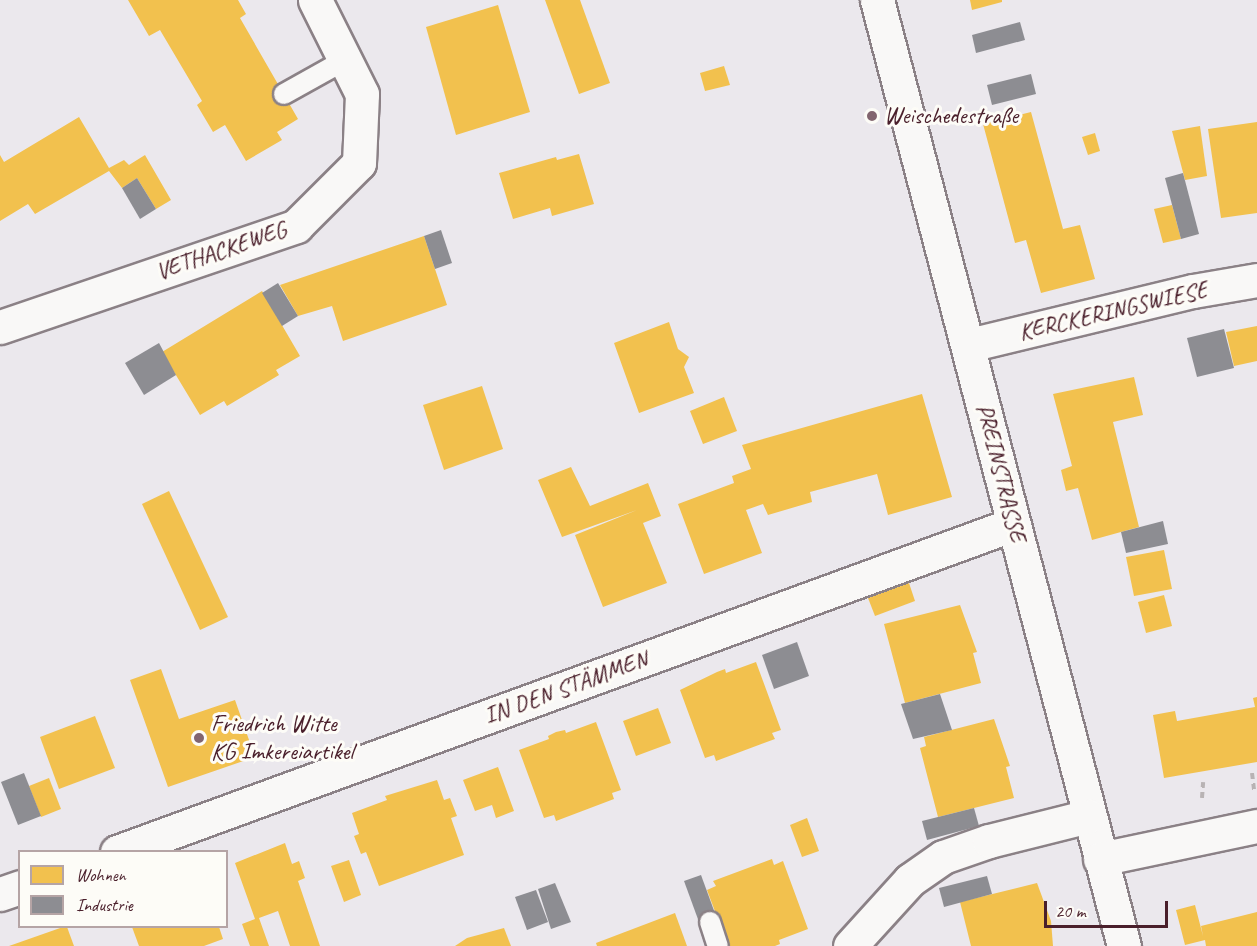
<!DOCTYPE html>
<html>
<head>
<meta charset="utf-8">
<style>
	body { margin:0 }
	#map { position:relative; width:1257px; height:946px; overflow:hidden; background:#ebe8ed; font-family:Caveat,sans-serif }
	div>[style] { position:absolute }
	.homes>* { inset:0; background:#f2c14e }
	.industry>* { inset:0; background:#8d8d92 }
	.path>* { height:4px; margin-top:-2px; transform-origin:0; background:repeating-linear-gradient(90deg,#b8b3b4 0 6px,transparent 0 10.5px) }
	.roads { filter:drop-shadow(2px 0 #8b8186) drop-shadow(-2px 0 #8b8186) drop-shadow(0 2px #8b8186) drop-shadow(0 -2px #8b8186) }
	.lane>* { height:20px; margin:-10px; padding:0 10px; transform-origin:10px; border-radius:10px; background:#f9f8f7 }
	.street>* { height:33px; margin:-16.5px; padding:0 16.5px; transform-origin:16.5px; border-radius:16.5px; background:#f9f8f7 }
	.dots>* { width:16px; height:16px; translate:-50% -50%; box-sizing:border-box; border:3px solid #fdfcf7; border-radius:50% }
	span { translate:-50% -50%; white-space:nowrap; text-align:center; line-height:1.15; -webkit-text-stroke:6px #fdfcf7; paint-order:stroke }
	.poi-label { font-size:24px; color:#4a1f2b }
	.left { translate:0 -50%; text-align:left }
	.street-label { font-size:24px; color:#4a1f2b }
	.legend { position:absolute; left:18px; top:850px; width:210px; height:78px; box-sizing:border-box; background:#fdfcf7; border:2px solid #b5a4a5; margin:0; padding:8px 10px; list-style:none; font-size:18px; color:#4a1f2b }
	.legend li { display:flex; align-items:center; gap:12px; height:30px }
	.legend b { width:30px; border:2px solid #b5a4a5 }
	.scale { position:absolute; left:1044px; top:901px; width:124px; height:27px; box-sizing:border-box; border:3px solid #4a1f2b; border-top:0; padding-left:8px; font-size:18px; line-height:21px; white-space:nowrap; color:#4a1f2b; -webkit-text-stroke:4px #fdfcf7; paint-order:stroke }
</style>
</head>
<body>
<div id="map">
	<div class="homes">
		<div style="clip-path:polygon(128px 0,238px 0,246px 14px,240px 18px,298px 119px,277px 132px,282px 140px,246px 161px,225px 125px,213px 132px,197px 105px,202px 101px,160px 30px,149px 36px)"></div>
		<div style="clip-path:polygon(545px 0,580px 0,610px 83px,579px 94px)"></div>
		<div style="clip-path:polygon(970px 0,1002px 0,1002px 2px,972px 10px)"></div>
		<div style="clip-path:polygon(498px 5px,530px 112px,456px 135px,426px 27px)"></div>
		<div style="clip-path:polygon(724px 66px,730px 85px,705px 91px,700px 73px)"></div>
		<div style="clip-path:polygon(1031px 112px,1063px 229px,1080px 225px,1095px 279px,1041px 293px,1026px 240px,1015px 243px,983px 124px)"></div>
		<div style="clip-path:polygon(79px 117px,109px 168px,124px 160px,129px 165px,145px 155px,171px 200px,156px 209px,137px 178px,122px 188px,109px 171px,35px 214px,28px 204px,0 221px,0 155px,4px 162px)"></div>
		<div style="clip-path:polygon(1257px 122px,1257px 213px,1221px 218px,1208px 129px)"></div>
		<div style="clip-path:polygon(1200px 126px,1207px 176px,1185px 180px,1172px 131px)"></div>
		<div style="clip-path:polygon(1095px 133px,1100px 151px,1088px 155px,1082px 137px)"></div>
		<div style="clip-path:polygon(579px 154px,594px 204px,552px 216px,550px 208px,513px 219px,499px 173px,556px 157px,557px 160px)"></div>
		<div style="clip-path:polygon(1172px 205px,1181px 239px,1163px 243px,1154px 209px)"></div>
		<div style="clip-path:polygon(424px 236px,447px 305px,343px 341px,332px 306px,298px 316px,280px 285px)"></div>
		<div style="clip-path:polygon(262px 291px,300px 356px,276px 370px,279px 375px,227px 406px,224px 401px,200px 415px,162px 352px)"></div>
		<div style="clip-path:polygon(669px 322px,678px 349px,689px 357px,684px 367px,694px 393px,639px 413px,614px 343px)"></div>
		<div style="clip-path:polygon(1257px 326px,1257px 361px,1234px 366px,1226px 332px)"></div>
		<div style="clip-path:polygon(1134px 377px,1143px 415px,1113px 422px,1139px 527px,1092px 540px,1078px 488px,1066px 491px,1061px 470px,1072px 466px,1053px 394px)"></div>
		<div style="clip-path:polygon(482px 386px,503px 449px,444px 470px,423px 405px)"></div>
		<div style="clip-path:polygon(922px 394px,952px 497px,888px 515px,877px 474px,810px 492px,812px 502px,768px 515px,763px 504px,746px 510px,762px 553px,704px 574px,678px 504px,734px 483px,732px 476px,751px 469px,742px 445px)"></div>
		<div style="clip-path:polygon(724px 397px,737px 431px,703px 444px,690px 411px)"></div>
		<div style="clip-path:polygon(571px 467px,590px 506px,648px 483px,661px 516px,643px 523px,667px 583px,603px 607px,575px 535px,637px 510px,562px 537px,538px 480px)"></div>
		<div style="clip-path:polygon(169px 491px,228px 617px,200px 630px,142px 504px)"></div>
		<div style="clip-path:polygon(1164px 550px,1172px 589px,1134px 596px,1126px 557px)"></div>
		<div style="clip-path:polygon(909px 583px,915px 601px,875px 616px,868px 598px)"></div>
		<div style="clip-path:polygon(1164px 595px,1172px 626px,1146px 633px,1138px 602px)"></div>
		<div style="clip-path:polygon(960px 605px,977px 652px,973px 653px,981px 683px,905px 703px,884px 624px)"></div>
		<div style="clip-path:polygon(756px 662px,781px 730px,772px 733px,775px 739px,716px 761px,714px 755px,705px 758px,680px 690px,717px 672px,725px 669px,726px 673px)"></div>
		<div style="clip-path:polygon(161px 669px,179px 719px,235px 700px,255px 757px,168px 787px,130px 680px)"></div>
		<div style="clip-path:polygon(1257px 697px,1257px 762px,1164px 778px,1153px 715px,1175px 711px,1177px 721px,1255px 707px,1253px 698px)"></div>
		<div style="clip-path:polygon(658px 708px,671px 743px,636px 756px,623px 721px)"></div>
		<div style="clip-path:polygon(95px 716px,115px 768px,59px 789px,40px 737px)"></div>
		<div style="clip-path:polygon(994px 719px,1010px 766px,1006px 767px,1014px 798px,938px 817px,920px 748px,926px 746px,924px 737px)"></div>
		<div style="clip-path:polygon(596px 722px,621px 790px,612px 793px,614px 799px,556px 821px,554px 815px,544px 818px,519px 750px,549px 739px,548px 736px,556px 732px,565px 730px,566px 733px)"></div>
		<div style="clip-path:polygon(498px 767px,514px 811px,496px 818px,492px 805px,475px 811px,463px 780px)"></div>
		<div style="clip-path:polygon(49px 778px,61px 809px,41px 817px,29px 786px)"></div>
		<div style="clip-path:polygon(437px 780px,444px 800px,450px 798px,457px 816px,451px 818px,464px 855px,379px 886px,366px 852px,361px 854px,354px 836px,359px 834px,352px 813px,387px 800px,385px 796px)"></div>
		<div style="clip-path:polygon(807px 818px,819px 851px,802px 857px,790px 825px)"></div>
		<div style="clip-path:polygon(285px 843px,292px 864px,299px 861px,305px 878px,298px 881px,320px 946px,290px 946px,278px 911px,259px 918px,269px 946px,250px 946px,242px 924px,255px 919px,235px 863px)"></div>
		<div style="clip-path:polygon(772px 859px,774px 865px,783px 861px,808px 929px,779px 940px,780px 944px,775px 946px,728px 946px,707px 890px,716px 886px,713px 881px)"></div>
		<div style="clip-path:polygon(349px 860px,361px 895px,344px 902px,331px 866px)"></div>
		<div style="clip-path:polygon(1037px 883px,1051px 921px,1053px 946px,971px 946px,960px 902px)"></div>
		<div style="clip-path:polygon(1195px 905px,1203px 936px,1201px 926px,1257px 912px,1257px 946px,1206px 946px,1205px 940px,1185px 945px,1176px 910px)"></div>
		<div style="clip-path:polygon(675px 913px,687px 946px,597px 946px,596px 943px)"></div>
		<div style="clip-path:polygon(67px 927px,74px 946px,9px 946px,63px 927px)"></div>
		<div style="clip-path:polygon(132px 927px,219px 927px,223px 939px,204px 946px,139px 946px)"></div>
		<div style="clip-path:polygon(504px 928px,511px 946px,455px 946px,467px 938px)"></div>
	</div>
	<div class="industry">
		<div style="clip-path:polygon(1020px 22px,1025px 40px,976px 53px,972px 35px)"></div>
		<div style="clip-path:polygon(1031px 74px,1036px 94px,992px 105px,987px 85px)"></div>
		<div style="clip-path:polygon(1183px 173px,1199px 234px,1181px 239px,1165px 178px)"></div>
		<div style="clip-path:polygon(137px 178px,156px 209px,140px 219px,122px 188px)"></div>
		<div style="clip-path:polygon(441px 230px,452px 263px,435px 269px,424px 236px)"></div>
		<div style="clip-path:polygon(278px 283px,298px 316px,282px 326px,262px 293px)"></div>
		<div style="clip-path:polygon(1224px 329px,1234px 368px,1197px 377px,1187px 338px)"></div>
		<div style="clip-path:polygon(159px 343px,176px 375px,144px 395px,125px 363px)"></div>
		<div style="clip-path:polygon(1163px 521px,1168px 544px,1126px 553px,1121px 532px)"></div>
		<div style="clip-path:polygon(797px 642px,809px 676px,774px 689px,762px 655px)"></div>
		<div style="clip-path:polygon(940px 694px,952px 730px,913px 739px,901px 704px)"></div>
		<div style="clip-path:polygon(24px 773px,41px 816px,18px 825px,1px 782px)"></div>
		<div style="clip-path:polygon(974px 808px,979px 826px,927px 840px,922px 821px)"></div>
		<div style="clip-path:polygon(701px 875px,716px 916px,699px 922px,684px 881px)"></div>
		<div style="clip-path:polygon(987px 876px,992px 894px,944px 907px,939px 888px)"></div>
		<div style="clip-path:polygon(555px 883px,571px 922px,551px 929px,538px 889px)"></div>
		<div style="clip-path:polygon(536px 890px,548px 922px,527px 930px,515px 897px)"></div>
	</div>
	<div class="path">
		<div style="left:1252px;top:773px;width:17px;rotate:83deg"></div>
		<div style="left:1202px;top:798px;width:16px;rotate:-86deg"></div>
	</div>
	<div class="roads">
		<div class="lane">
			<div style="left:284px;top:94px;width:70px;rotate:-29.1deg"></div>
			<div style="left:710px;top:922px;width:25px;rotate:72deg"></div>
		</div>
		<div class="street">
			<div style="left:877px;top:0;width:978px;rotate:75.37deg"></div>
			<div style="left:0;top:327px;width:313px;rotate:-18.8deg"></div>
			<div style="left:296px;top:226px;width:89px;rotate:-45deg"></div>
			<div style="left:359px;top:163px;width:69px;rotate:-87.5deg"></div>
			<div style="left:362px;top:94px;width:105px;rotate:-116.6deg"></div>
			<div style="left:969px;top:345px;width:230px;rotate:-13.6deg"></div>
			<div style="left:1193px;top:291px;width:65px;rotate:-9.8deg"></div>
			<div style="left:117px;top:852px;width:955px;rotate:-20.09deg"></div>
			<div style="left:1100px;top:859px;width:160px;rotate:-11.9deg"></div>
			<div style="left:0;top:894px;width:21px;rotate:-19deg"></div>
			<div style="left:850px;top:946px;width:89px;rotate:-47.7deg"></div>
			<div style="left:910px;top:880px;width:40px;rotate:-34.9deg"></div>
			<div style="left:943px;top:857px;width:49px;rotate:-19.2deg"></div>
			<div style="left:989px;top:841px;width:103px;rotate:-14deg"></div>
		</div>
	</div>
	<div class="dots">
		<div style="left:872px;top:116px;background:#82656f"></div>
		<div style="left:199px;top:738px;background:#82656f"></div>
	</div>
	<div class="poi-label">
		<span class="left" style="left:884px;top:116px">Weischedestraße</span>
		<span class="left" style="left:211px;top:738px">Friedrich Witte<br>KG Imkereiartikel</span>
	</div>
	<div class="street-label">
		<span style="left:221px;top:251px;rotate:-19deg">VETHACKEWEG</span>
		<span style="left:1113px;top:311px;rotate:-13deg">KERCKERINGSWIESE</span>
		<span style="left:1001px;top:473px;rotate:76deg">PREINSTRASSE</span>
		<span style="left:566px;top:688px;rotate:-20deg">IN DEN STÄMMEN</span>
	</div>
	<ul class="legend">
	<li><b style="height:16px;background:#f2c14e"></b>Wohnen</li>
	<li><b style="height:16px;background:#8d8d92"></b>Industrie</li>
	</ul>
	<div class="scale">20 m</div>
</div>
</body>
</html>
